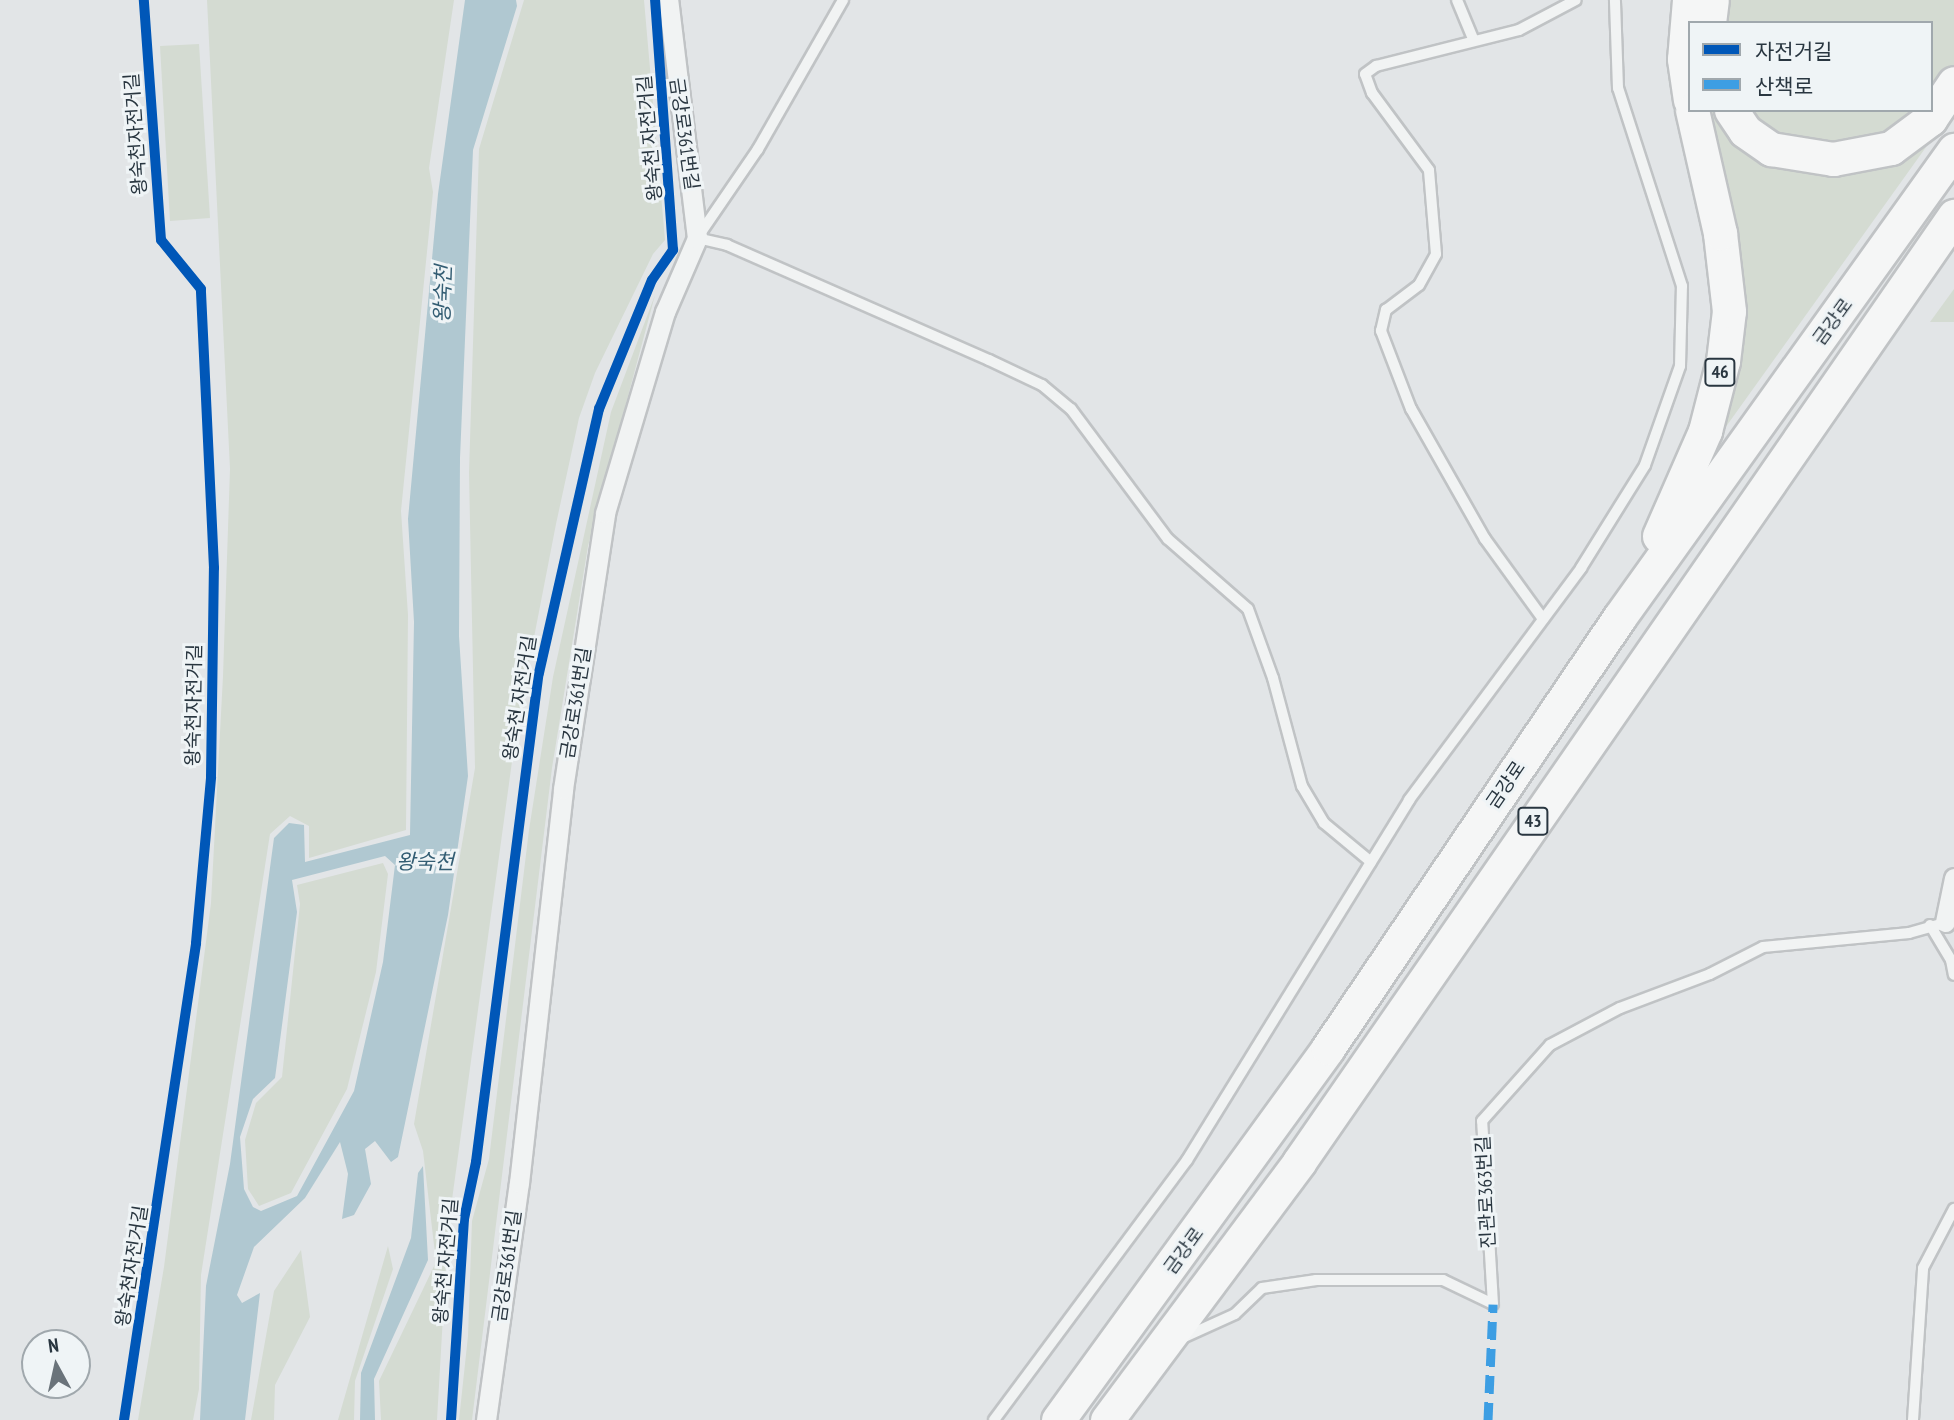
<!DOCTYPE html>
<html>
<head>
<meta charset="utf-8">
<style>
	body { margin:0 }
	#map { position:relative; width:1954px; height:1420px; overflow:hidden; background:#e2e5e7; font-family:"PT Sans Narrow","Noto Sans KR",sans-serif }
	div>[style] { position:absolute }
	.green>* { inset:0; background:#d4dbd2 }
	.water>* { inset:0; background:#b0c8d1 }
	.roads { filter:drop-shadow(2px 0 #c0c3c5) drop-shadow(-2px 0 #c0c3c5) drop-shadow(0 2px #c0c3c5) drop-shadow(0 -2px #c0c3c5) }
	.service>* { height:10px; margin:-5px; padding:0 5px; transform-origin:5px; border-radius:5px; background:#f1f3f3 }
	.minor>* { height:19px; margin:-9.5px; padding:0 9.5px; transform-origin:9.5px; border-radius:9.5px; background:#f1f3f3 }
	.trunk>* { height:33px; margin:-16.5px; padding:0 16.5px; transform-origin:16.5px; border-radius:16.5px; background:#f5f6f6 }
	.quiet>* { height:9px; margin-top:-4.5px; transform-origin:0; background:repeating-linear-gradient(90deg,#3d9ee3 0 18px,transparent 0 27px) }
	.cycleway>* { height:10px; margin:-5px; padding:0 5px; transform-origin:5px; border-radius:5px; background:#0057b8 }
	span { translate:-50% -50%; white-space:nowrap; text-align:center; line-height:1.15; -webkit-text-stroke:6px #eff4f6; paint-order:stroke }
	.shield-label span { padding:2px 5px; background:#eff4f6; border:2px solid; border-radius:5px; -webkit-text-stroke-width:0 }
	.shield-label { font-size:18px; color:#293640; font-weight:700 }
	.street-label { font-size:19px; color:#293640 }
	.water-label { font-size:21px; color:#335d73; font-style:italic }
	.legend { position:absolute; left:1688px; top:21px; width:245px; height:91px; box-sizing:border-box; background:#eff4f6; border:2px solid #a0a8ad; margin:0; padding:9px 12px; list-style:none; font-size:21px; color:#293640 }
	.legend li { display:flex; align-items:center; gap:14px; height:35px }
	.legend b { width:35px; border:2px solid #a0a8ad }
	.north { position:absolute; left:21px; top:1329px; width:70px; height:70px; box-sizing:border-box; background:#eff4f6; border:2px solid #a0a8ad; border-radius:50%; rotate:352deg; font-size:19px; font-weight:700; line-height:28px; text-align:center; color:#293640 }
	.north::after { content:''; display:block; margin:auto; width:24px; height:32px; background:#6a737a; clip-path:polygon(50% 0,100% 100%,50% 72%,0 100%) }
</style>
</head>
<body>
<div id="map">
	<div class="green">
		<div style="clip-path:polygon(207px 0,454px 0,429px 168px,433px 192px,401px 511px,408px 615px,406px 830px,309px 858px,309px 826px,290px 816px,270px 834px,201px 1275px,199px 1389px,193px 1420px,138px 1420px,164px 1267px,211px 903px,223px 676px,230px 469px)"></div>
		<div style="clip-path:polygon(524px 0,644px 0,665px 240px,653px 254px,595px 373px,579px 418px,556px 524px,517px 725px,448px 1229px,437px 1420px,381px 1420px,379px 1381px,436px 1262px,423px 1151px,414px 1124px,475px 768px,469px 473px,479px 149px)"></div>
		<div style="clip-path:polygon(1726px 0,1954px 0,1954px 77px,1931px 104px,1931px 23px,1722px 23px)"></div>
		<div style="clip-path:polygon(199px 44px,210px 218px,170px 221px,160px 46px)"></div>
		<div style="clip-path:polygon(1706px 110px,1715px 110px,1739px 142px,1772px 166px,1823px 176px,1867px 169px,1944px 122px,1715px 442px,1730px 372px)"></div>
		<div style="clip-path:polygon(1738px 110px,1926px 110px,1861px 150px,1791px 150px)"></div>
		<div style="clip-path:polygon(1954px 289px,1954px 322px,1930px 322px)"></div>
		<div style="clip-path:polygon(655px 295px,588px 546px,552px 768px,472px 1420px,459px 1420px,468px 1336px,472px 1221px,489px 1159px,529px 830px,553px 677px,611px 412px)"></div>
		<div style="clip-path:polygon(383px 863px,388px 874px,376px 972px,347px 1089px,291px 1193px,259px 1206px,248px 1189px,245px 1140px,256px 1103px,282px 1077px,300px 904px,297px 885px)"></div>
		<div style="clip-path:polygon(388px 1246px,393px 1269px,355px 1381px,354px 1420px,338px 1420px)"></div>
		<div style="clip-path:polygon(301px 1250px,310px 1317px,275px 1385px,274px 1420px,251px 1420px,274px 1291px)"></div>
	</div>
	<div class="water">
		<div style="clip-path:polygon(evenodd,465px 0,516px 0,517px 6px,473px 150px,460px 458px,459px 636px,468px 776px,448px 915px,398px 1157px,391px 1162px,375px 1141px,365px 1149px,371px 1184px,354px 1215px,342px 1219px,348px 1174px,340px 1142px,305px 1198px,254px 1247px,237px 1295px,242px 1303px,260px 1293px,245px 1420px,200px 1420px,206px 1286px,230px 1164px,274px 838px,289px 823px,304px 825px,305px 862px,410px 835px,414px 622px,408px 519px,438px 194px,465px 0,385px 856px,395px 865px,383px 962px,354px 1091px,297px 1196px,261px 1211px,253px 1207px,244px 1189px,240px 1137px,253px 1099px,275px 1078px,297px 912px,292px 880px,385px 856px)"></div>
		<div style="clip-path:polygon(423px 1166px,428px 1260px,374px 1379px,375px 1420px,360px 1420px,361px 1373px,411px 1238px,418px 1173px)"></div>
	</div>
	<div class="roads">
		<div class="service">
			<div style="left:843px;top:0;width:172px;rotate:119.7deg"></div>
			<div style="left:758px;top:149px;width:108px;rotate:124.4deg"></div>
			<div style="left:697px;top:238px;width:31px;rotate:13deg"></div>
			<div style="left:727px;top:245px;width:286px;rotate:23.7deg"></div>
			<div style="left:989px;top:360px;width:59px;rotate:25.3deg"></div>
			<div style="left:1042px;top:385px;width:38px;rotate:40deg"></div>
			<div style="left:1071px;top:409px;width:162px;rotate:53.3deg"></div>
			<div style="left:1168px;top:539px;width:106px;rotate:41.2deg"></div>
			<div style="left:1248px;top:609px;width:73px;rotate:70.1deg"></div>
			<div style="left:1273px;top:678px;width:112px;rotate:75deg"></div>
			<div style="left:1302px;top:786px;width:43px;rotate:59.3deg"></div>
			<div style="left:1324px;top:823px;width:61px;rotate:39.7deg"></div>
			<div style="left:1457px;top:0;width:44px;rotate:67.5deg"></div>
			<div style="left:1543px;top:619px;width:99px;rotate:-125.9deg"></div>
			<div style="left:1485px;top:539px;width:150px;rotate:-119.6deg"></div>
			<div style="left:1411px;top:409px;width:84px;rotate:-111deg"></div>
			<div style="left:1381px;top:331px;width:22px;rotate:-77deg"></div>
			<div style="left:1386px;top:310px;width:41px;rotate:-37.1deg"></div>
			<div style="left:1419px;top:285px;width:35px;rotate:-61deg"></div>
			<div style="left:1436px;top:254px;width:84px;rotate:-94.8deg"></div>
			<div style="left:1429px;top:170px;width:96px;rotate:-126.5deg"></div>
			<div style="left:1372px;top:93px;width:20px;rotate:-110deg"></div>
			<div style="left:1365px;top:74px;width:14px;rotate:-36deg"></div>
			<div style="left:1376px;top:66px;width:147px;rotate:-14.1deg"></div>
			<div style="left:1519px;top:30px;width:64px;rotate:-27.8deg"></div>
			<div style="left:1930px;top:925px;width:41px;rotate:59deg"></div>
			<div style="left:1951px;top:960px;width:15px;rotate:79deg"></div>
			<div style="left:1180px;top:1339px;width:60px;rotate:-24.4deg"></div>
			<div style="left:1235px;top:1314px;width:37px;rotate:-44deg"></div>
			<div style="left:1262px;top:1288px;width:55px;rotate:-8.4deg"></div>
			<div style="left:1316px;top:1280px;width:127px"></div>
			<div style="left:1443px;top:1280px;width:55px;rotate:25.6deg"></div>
			<div style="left:1493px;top:1304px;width:183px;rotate:-93.4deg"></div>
			<div style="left:1482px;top:1121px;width:102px;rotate:-48.2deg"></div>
			<div style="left:1550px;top:1045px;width:79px;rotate:-27.9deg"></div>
			<div style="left:1620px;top:1008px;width:96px;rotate:-20.7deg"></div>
			<div style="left:1710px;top:974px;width:59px;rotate:-27deg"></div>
			<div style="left:1763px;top:947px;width:147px;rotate:-5.5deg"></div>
			<div style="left:1909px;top:933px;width:41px;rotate:-15.8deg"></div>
			<div style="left:994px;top:1420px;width:324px;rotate:-53.4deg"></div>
			<div style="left:1187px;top:1160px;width:423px;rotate:-58.3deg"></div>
			<div style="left:1409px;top:800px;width:289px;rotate:-53.4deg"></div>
			<div style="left:1581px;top:568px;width:121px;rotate:-58.1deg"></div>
			<div style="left:1645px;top:465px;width:105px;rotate:-70.5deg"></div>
			<div style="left:1680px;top:366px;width:80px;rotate:-88.6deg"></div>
			<div style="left:1682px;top:286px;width:208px;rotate:-107.9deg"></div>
			<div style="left:1618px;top:88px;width:88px;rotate:-92deg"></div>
			<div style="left:1913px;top:1420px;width:152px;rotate:-86.2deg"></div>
			<div style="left:1923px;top:1268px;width:67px;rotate:-62.3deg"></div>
		</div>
		<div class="minor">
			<div style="left:1945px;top:922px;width:45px;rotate:-78.4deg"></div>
			<div style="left:486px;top:1420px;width:239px;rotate:-82.1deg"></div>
			<div style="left:519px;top:1183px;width:396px;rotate:-83.6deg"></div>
			<div style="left:563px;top:789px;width:279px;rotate:-81.3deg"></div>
			<div style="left:605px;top:513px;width:210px;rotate:-73.4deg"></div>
			<div style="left:665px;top:312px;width:81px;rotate:-66.6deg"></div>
			<div style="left:697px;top:238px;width:240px;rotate:-96.9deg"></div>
		</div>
		<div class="trunk">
			<div style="left:1689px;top:0;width:59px;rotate:94.8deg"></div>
			<div style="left:1684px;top:59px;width:41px;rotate:81.7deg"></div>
			<div style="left:1709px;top:23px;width:23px;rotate:-83deg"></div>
			<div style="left:1731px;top:110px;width:25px;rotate:56deg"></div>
			<div style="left:1745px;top:131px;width:32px;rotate:35deg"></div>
			<div style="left:1771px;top:149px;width:63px;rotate:9.2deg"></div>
			<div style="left:1833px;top:159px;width:59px;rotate:-10.7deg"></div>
			<div style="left:1891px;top:148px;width:49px;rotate:-36.6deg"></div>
			<div style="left:1930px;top:119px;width:43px;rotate:-56.3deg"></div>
			<div style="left:1659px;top:536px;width:115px;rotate:-66.3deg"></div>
			<div style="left:1705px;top:431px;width:72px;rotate:-75.6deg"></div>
			<div style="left:1723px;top:361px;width:50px;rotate:-83.2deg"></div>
			<div style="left:1729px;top:311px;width:79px;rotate:-96.6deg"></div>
			<div style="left:1720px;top:233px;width:126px;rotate:-102.8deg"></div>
			<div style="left:1058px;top:1420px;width:460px;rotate:-54deg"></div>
			<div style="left:1328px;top:1048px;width:519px;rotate:-55.91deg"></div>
			<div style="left:1619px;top:618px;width:576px;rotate:-54.4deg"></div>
			<div style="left:1107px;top:1420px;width:322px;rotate:-53.3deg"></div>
			<div style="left:1299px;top:1162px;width:1151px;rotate:-55.3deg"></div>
		</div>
	</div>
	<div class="quiet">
		<div style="left:1488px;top:1420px;width:116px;rotate:-87.5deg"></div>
	</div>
	<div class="cycleway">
		<div style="left:124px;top:1420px;width:482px;rotate:-81.4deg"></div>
		<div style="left:196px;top:943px;width:167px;rotate:-84.8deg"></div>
		<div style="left:211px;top:777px;width:209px;rotate:-89.2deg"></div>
		<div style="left:214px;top:568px;width:279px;rotate:-92.7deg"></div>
		<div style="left:201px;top:289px;width:63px;rotate:-129.2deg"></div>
		<div style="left:161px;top:240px;width:241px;rotate:-94.1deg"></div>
		<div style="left:451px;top:1420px;width:201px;rotate:-86.3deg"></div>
		<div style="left:464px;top:1219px;width:58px;rotate:-78.1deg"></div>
		<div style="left:476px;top:1162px;width:493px;rotate:-82.7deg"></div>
		<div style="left:539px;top:673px;width:271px;rotate:-77.2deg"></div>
		<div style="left:599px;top:409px;width:139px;rotate:-67.7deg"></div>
		<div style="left:652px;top:280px;width:37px;rotate:-55deg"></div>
		<div style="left:673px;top:250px;width:251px;rotate:-94.1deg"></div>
	</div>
	<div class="shield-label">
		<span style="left:1720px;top:372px">46</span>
		<span style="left:1533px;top:821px">43</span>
	</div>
	<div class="street-label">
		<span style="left:136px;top:134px;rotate:-94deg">왕숙천자전거길</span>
		<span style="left:684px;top:134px;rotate:82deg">금강로361번길</span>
		<span style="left:650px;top:138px;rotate:-95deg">왕숙천 자전거길</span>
		<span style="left:1833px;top:322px;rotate:-54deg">금강로</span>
		<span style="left:520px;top:698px;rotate:-81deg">왕숙천 자전거길</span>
		<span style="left:576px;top:703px;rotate:-81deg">금강로361번길</span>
		<span style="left:194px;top:705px;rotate:-89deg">왕숙천자전거길</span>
		<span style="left:1506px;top:785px;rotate:-56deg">금강로</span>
		<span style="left:1486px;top:1192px;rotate:-93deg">진관로363번길</span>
		<span style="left:1184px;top:1251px;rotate:-54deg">금강로</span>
		<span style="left:446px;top:1261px;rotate:-85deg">왕숙천 자전거길</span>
		<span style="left:132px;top:1266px;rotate:-81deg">왕숙천자전거길</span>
		<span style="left:507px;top:1266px;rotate:-82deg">금강로361번길</span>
	</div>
	<div class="water-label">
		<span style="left:443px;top:294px;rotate:-88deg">왕숙천</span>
		<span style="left:425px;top:862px">왕숙천</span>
	</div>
	<ul class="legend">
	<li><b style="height:9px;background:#0057b8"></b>자전거길</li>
	<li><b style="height:9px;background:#3d9ee3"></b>산책로</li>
	</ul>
	<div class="north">N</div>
</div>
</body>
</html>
